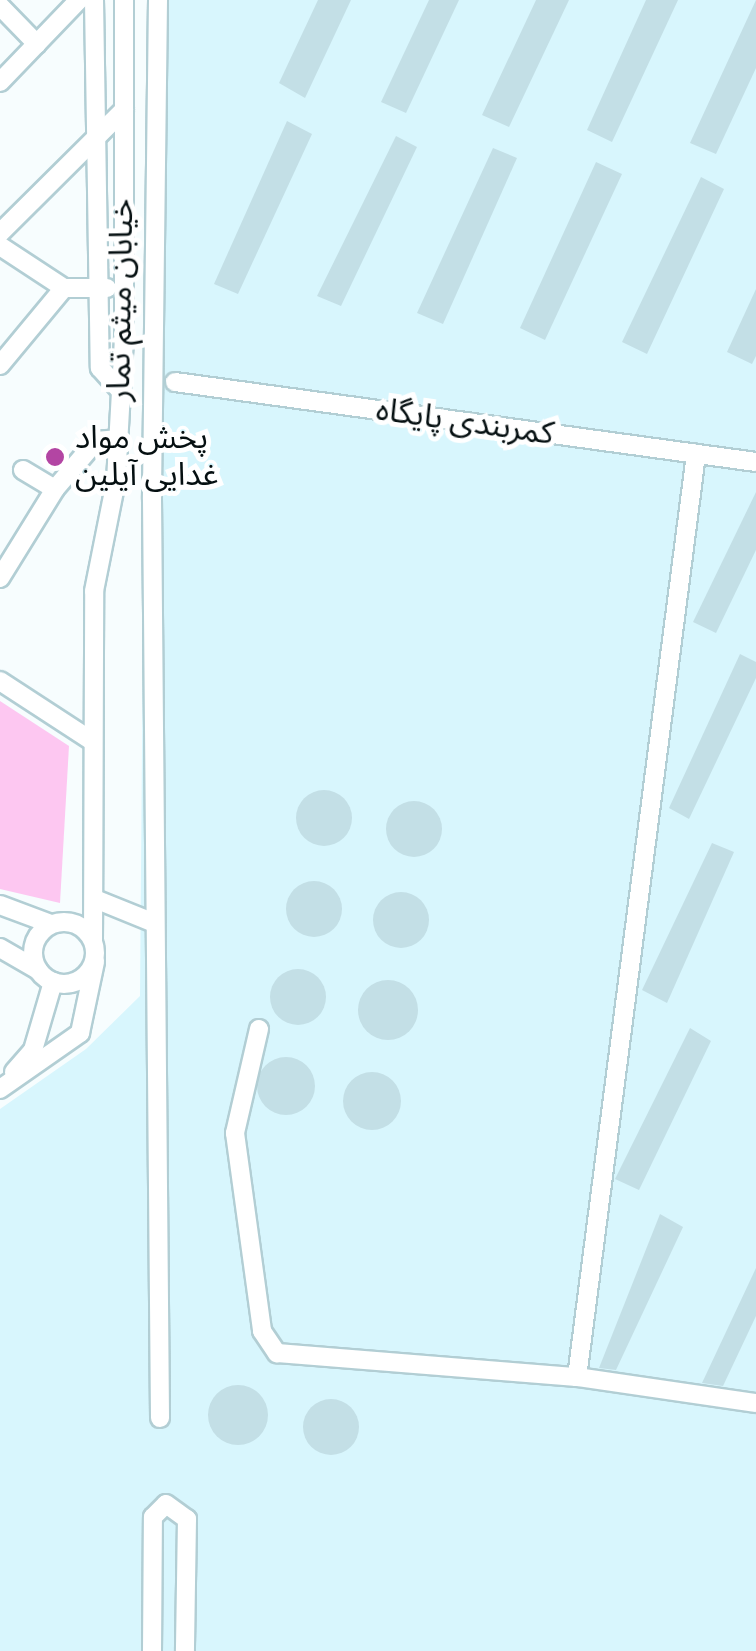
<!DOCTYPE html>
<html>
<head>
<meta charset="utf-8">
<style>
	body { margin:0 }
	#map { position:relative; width:756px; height:1651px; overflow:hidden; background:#f7fdfe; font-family:Karla,"Noto Sans Arabic",sans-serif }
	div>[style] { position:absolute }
	.built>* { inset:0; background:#d8f6fd }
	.green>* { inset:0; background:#fdc7f1 }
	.building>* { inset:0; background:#c3dfe6 }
	.round { border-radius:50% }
	.roads { filter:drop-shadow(2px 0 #b2ced4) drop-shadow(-2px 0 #b2ced4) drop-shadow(0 2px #b2ced4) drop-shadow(0 -2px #b2ced4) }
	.minor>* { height:18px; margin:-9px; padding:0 9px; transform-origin:9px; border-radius:9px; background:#fff }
	.minor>.ring { margin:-9px; padding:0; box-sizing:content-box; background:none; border:18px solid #fff; border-radius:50% }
	.dots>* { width:28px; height:28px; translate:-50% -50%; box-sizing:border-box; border:5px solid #fff; border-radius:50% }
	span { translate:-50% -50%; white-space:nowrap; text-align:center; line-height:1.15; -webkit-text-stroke:10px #fff; paint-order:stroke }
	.street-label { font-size:32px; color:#050f11 }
	.poi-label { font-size:32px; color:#050f11 }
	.left { translate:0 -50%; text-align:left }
</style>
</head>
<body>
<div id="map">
	<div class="built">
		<div style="clip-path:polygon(148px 0,756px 0,756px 1651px,0 1651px,0 1109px,86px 1049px,140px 996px)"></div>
	</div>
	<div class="green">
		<div style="clip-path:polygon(0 701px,69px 746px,60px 903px,0 889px)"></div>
	</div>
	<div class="building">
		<div style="clip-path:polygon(318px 0,351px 0,305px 98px,279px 83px)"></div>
		<div style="clip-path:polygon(429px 0,459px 0,406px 113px,381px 102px)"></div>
		<div style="clip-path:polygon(536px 0,569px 0,509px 127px,482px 115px)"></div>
		<div style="clip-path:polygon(646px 0,678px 0,612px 142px,587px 130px)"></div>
		<div style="clip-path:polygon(756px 0,756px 68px,716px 154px,690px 143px)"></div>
		<div style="clip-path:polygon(287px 121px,312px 134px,238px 294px,214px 284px)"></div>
		<div style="clip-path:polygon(396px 136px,417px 147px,341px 306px,317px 296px)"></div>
		<div style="clip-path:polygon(493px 148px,517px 158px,443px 324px,417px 313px)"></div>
		<div style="clip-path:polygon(596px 162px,622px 174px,545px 340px,520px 328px)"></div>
		<div style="clip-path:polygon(701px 177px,724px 189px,647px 354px,622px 342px)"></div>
		<div style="clip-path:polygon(756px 289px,756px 356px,752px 364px,727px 352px)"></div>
		<div style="clip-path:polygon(756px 492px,756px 550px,716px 633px,693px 622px)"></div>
		<div style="clip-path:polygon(740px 654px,756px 662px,756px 678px,689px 819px,669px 808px)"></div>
		<div class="round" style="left:296px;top:790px;width:56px;height:56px"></div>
		<div class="round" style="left:386px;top:801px;width:56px;height:56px"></div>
		<div style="clip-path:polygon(712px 843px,734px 852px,667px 1003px,642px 990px)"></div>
		<div class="round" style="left:286px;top:881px;width:56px;height:56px"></div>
		<div class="round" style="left:373px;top:892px;width:56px;height:56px"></div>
		<div class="round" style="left:270px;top:969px;width:56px;height:56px"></div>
		<div class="round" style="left:358px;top:980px;width:60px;height:60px"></div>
		<div style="clip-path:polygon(690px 1028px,711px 1041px,639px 1190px,615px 1179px)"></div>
		<div class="round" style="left:257px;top:1057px;width:58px;height:58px"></div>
		<div class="round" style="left:343px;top:1072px;width:58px;height:58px"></div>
		<div style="clip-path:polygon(660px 1214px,683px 1227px,616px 1370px,599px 1368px)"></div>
		<div style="clip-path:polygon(756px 1268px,756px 1316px,723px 1386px,702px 1383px)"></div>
		<div class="round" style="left:208px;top:1385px;width:60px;height:60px"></div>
		<div class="round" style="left:303px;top:1399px;width:56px;height:56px"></div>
	</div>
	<div class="roads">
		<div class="minor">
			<div style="left:94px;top:0;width:368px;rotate:89.1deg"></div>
			<div style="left:100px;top:368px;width:31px;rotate:48deg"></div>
			<div style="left:158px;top:0;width:499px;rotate:90.7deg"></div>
			<div style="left:152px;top:499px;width:919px;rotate:89.5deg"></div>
			<div style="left:0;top:6px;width:53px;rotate:45.8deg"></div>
			<div style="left:0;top:82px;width:114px;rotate:-46.1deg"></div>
			<div style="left:0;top:233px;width:175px;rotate:-44.8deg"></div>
			<div style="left:0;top:246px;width:77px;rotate:33.3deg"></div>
			<div style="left:0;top:365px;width:100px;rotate:-50.3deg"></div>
			<div style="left:64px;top:288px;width:43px"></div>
			<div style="left:175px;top:382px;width:586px;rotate:7.84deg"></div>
			<div style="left:23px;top:470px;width:37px;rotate:31deg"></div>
			<div style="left:0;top:578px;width:105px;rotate:-58.3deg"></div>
			<div style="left:55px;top:489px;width:63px;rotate:-49.5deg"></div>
			<div style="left:96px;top:441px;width:23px;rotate:-5deg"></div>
			<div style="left:0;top:681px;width:110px;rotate:33.1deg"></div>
			<div style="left:95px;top:899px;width:61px;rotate:22deg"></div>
			<div style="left:0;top:905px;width:54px;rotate:20.4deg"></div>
			<div class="ring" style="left:33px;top:922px;width:44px;height:44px"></div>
			<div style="left:93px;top:940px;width:349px;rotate:-89.8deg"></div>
			<div style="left:94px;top:591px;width:112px;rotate:-78.7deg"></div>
			<div style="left:116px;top:481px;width:143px;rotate:-86.8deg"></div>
			<div style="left:124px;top:338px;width:338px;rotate:-90deg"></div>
			<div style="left:0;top:948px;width:44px;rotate:30.1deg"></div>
			<div style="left:259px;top:1029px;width:107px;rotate:103deg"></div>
			<div style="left:235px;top:1133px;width:200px;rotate:82.2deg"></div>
			<div style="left:262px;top:1331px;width:27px;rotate:56deg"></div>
			<div style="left:277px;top:1353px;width:301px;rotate:4.6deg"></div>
			<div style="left:577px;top:1377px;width:181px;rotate:8.3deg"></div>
			<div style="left:14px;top:1072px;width:29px;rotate:-49deg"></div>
			<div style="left:33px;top:1050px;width:71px;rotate:-73.6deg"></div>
			<div style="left:0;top:1089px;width:98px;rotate:-35deg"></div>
			<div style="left:80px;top:1033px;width:73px;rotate:-78.1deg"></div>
			<div style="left:577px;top:1377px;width:931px;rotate:-82.65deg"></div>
			<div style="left:152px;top:1651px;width:134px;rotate:-89.6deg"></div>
			<div style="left:153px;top:1517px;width:18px;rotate:-45deg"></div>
			<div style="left:166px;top:1504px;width:26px;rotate:36deg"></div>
			<div style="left:187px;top:1519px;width:132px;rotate:90.9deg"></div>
		</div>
	</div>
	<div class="dots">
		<div style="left:55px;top:457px;background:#b345a3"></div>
	</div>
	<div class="street-label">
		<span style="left:121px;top:300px;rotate:-89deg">خیابان میثم تمار</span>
		<span style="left:465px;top:422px;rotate:8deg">کمربندی پایگاه</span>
	</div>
	<div class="poi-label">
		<span class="left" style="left:75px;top:457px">پخش مواد<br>غدایی آیلین</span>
	</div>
</div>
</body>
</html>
